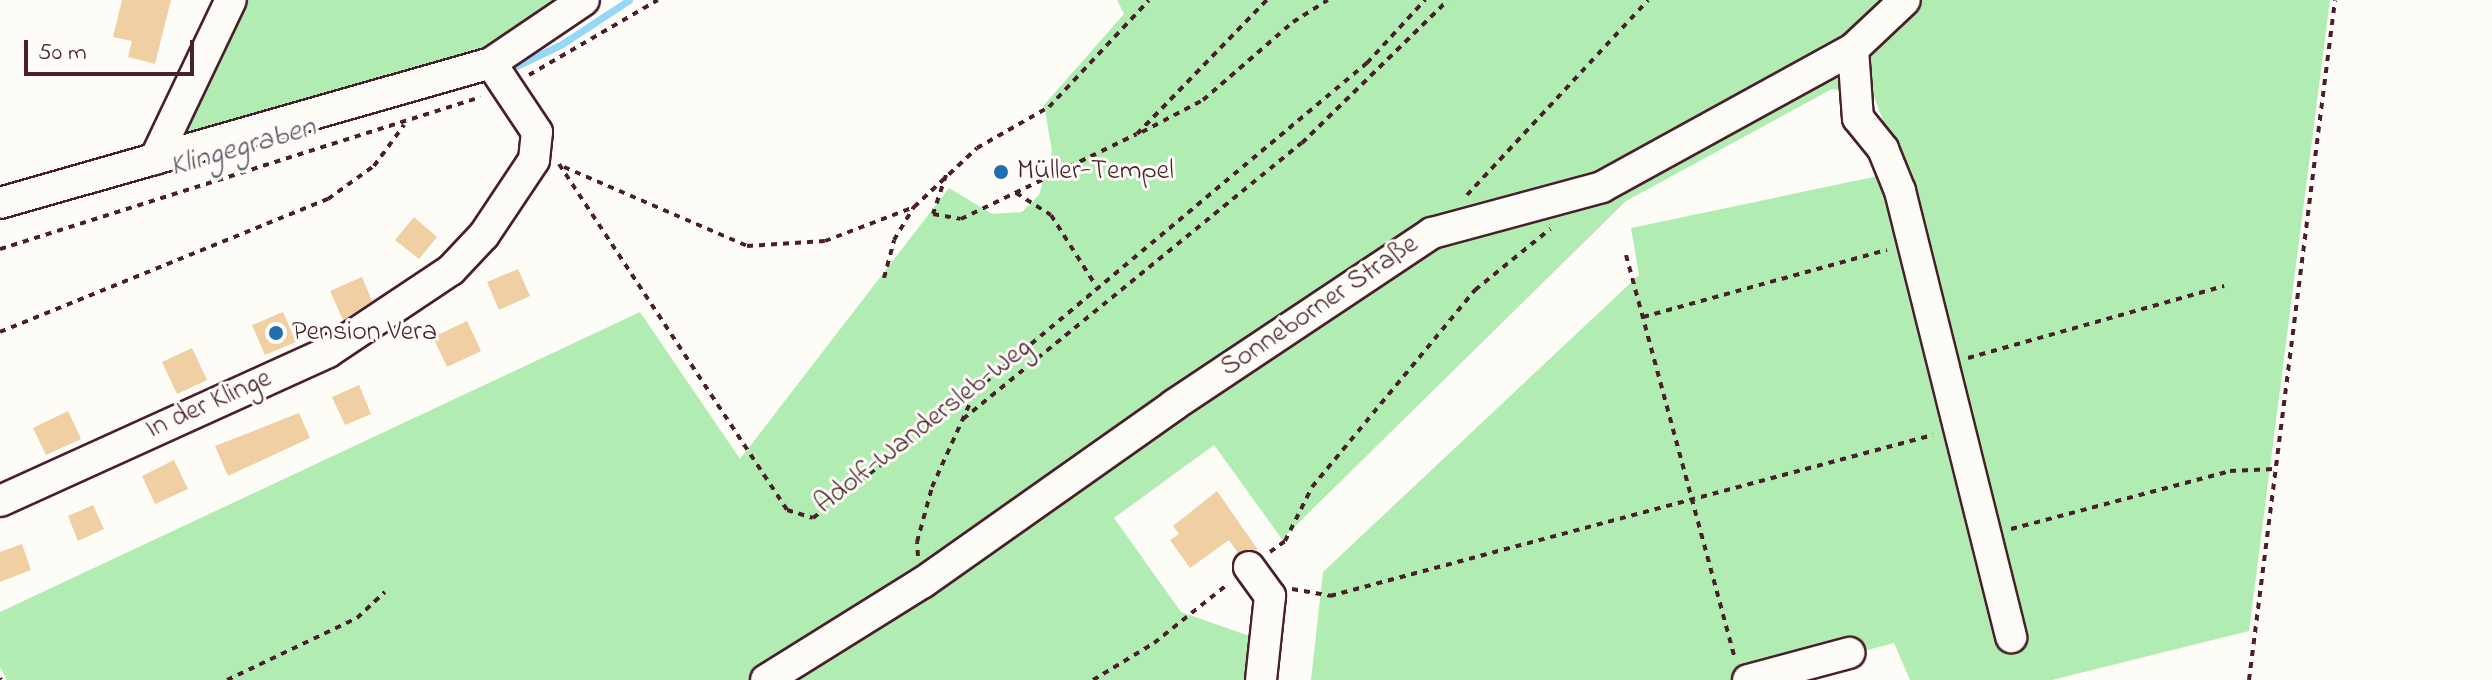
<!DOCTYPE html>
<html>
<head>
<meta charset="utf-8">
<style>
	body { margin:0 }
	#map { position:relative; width:2492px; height:680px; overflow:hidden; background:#fdfcf7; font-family:"Indie Flower",sans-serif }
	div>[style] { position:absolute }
	.green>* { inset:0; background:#b1edb2 }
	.stream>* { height:7px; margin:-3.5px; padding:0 3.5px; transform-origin:3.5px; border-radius:3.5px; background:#94d7f6 }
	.building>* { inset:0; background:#f0cfa2 }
	.path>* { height:4px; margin-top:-2px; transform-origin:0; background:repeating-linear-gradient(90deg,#4a1f2b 0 6px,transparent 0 12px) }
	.roads { filter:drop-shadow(2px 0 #4a1f2b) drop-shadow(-2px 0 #4a1f2b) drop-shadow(0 2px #4a1f2b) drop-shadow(0 -2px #4a1f2b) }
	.minor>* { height:30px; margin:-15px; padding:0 15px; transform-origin:15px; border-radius:15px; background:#fdfcf7 }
	.dots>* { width:22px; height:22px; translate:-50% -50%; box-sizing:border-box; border:4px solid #fdfcf7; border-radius:50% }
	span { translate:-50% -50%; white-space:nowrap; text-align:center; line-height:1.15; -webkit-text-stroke:6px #fdfcf7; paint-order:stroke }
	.poi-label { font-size:28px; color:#4a1f2b }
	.left { translate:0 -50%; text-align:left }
	.street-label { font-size:28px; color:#4a1f2b }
	.water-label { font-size:30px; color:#605668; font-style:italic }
	.scale { position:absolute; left:24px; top:40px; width:170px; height:36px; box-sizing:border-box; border:4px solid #4a1f2b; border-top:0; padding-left:10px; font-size:24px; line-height:28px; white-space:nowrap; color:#4a1f2b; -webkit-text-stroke:6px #fdfcf7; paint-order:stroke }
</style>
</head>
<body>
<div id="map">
	<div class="green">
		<div style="clip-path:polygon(248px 0,560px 0,493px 46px,187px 132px)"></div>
		<div style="clip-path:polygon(1117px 0,2330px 0,2249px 631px,2052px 680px,1910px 680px,1894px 643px,1753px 680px,1311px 680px,1323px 572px,1639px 275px,1631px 228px,1883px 175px,1909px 188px,1874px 97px,1832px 89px,1626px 201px,1282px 539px,1214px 445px,1114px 518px,1181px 612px,1258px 639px,1252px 680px,7px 680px,0 667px,0 612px,640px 312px,740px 459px,949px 188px,992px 214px,1022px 212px,1039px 195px,1052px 151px,1044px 105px,1124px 14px)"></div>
	</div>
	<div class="stream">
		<div style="left:508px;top:70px;width:60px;rotate:-25.7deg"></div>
		<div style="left:562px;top:44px;width:80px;rotate:-33.3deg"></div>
	</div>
	<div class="building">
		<div style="clip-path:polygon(122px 0,171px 0,155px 64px,128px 57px,132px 41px,113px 37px)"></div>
		<div style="clip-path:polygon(414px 217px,437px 237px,419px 259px,395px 240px)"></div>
		<div style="clip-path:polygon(518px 269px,530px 296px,499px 310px,487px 282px)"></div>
		<div style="clip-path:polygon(362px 277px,372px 301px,343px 320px,330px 291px)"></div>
		<div style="clip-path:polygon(283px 312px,296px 342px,265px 355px,252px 325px)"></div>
		<div style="clip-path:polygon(467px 321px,481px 351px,447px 367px,433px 337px)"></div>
		<div style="clip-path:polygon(192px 348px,207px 380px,177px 394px,162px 362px)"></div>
		<div style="clip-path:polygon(359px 385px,371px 414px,345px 425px,332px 397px)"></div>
		<div style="clip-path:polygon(68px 411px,81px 439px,46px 455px,33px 428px)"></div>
		<div style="clip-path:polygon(299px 413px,310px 438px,228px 476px,215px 446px)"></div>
		<div style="clip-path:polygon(174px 460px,188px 489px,155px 504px,142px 476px)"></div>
		<div style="clip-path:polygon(1217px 491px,1258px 550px,1238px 553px,1229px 540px,1190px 568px,1170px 540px,1179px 534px,1173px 526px)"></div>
		<div style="clip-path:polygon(93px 505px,104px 529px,78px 541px,68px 516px)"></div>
		<div style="clip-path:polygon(22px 544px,31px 570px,0 582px,0 552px)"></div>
	</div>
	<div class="path">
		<div style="left:529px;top:75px;width:149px;rotate:-30.2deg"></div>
		<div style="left:1142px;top:132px;width:69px;rotate:-27.7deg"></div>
		<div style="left:1203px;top:100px;width:119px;rotate:-40.9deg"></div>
		<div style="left:1293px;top:22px;width:41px;rotate:-32.2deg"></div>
		<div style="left:559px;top:164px;width:414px;rotate:56.6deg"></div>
		<div style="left:787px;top:510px;width:27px;rotate:17deg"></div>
		<div style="left:813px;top:518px;width:207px;rotate:-38.1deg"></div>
		<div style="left:976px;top:390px;width:510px;rotate:-39.91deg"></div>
		<div style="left:1367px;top:63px;width:86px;rotate:-47.4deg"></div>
		<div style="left:564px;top:167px;width:199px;rotate:23.3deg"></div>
		<div style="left:747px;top:246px;width:78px;rotate:-3.7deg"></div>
		<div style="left:825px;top:241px;width:93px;rotate:-20.8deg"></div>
		<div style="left:946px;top:175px;width:41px;rotate:108.4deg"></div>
		<div style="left:933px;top:214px;width:28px;rotate:10deg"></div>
		<div style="left:961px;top:219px;width:195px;rotate:-25.8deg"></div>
		<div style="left:1137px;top:134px;width:187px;rotate:-45.9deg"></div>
		<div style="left:1016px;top:193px;width:41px;rotate:32.2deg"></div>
		<div style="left:1051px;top:215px;width:84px;rotate:57.6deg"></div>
		<div style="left:1467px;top:195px;width:266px;rotate:-47.1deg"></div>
		<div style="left:0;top:249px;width:504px;rotate:-17.54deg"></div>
		<div style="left:1626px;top:255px;width:417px;rotate:74.9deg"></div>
		<div style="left:884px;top:278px;width:39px;rotate:-75deg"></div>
		<div style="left:894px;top:240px;width:39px;rotate:-59deg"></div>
		<div style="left:914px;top:207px;width:86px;rotate:-43.1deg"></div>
		<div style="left:977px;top:148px;width:83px;rotate:-29.7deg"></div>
		<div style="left:1049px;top:107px;width:146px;rotate:-46.9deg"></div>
		<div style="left:1643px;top:317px;width:253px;rotate:-15.4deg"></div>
		<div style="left:0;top:332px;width:354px;rotate:-22.1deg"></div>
		<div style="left:328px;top:199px;width:57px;rotate:-35.7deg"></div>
		<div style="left:374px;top:166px;width:51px;rotate:-53.8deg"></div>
		<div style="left:1968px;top:358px;width:266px;rotate:-15.7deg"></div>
		<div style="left:963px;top:419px;width:437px;rotate:-39.2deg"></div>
		<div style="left:1302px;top:143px;width:204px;rotate:-44.4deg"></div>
		<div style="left:2011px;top:529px;width:227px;rotate:-14.8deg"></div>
		<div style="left:2230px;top:471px;width:44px;rotate:-2.6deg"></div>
		<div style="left:1270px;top:552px;width:19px;rotate:-36deg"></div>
		<div style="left:1285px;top:541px;width:60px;rotate:-63.4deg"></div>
		<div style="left:1312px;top:487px;width:256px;rotate:-50.4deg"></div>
		<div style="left:1475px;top:290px;width:97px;rotate:-39.1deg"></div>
		<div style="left:918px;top:556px;width:14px;rotate:-94deg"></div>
		<div style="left:917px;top:542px;width:57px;rotate:-74.7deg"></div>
		<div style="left:932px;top:487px;width:104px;rotate:-65.6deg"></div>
		<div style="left:1292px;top:589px;width:39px;rotate:10deg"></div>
		<div style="left:1330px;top:596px;width:624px;rotate:-14.95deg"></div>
		<div style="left:0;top:678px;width:2px;rotate:63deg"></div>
		<div style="left:227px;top:680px;width:144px;rotate:-25.5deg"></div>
		<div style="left:357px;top:618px;width:38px;rotate:-43deg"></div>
		<div style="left:1093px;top:680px;width:71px;rotate:-31.2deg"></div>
		<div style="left:1154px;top:643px;width:95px;rotate:-38.6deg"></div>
		<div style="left:2249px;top:680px;width:685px;rotate:-82.79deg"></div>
	</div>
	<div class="roads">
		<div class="minor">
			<div style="left:1853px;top:49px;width:69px;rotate:85.9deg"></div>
			<div style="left:1858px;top:118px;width:40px;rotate:51deg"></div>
			<div style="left:1883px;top:149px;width:45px;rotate:68deg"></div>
			<div style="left:1900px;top:191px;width:460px;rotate:76deg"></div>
			<div style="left:155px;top:159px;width:176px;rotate:-64.5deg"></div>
			<div style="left:0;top:203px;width:511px;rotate:-15.91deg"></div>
			<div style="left:491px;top:63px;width:112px;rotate:-34.1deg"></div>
			<div style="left:0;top:501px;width:360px;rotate:-24.4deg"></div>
			<div style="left:328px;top:352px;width:148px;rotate:-33.7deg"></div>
			<div style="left:451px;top:270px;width:48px;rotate:-46.7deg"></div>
			<div style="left:484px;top:235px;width:90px;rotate:-56.3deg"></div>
			<div style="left:534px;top:160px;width:28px;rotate:-84deg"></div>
			<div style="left:537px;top:132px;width:83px;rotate:-123.7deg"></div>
			<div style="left:1249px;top:567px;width:36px;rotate:54deg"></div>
			<div style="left:1270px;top:596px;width:84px;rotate:96.1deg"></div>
			<div style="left:766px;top:680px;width:184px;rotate:-31.9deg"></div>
			<div style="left:922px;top:583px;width:309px;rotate:-35.2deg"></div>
			<div style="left:1174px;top:405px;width:310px;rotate:-33.7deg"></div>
			<div style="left:1432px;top:233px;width:176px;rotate:-15.1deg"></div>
			<div style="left:1602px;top:187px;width:286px;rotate:-28.8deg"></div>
			<div style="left:1853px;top:49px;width:71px;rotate:-43.3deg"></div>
			<div style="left:1748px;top:680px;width:105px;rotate:-15deg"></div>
		</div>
	</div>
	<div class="dots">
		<div style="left:1001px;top:172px;background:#1f6fb2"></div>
		<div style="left:276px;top:333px;background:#1f6fb2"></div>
	</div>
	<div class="poi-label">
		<span class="left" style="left:1017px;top:172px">Müller-Tempel</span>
		<span class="left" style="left:292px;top:333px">Pension Vera</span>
	</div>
	<div class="street-label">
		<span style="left:1320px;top:307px;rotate:-34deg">Sonneborner Straße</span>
		<span style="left:209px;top:405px;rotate:-24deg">In der Klinge</span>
		<span style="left:924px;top:427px;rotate:-38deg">Adolf-Wandersleb-Weg</span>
	</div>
	<div class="water-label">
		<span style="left:243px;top:148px;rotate:-16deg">Klingegraben</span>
	</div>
	<div class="scale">50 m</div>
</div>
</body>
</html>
